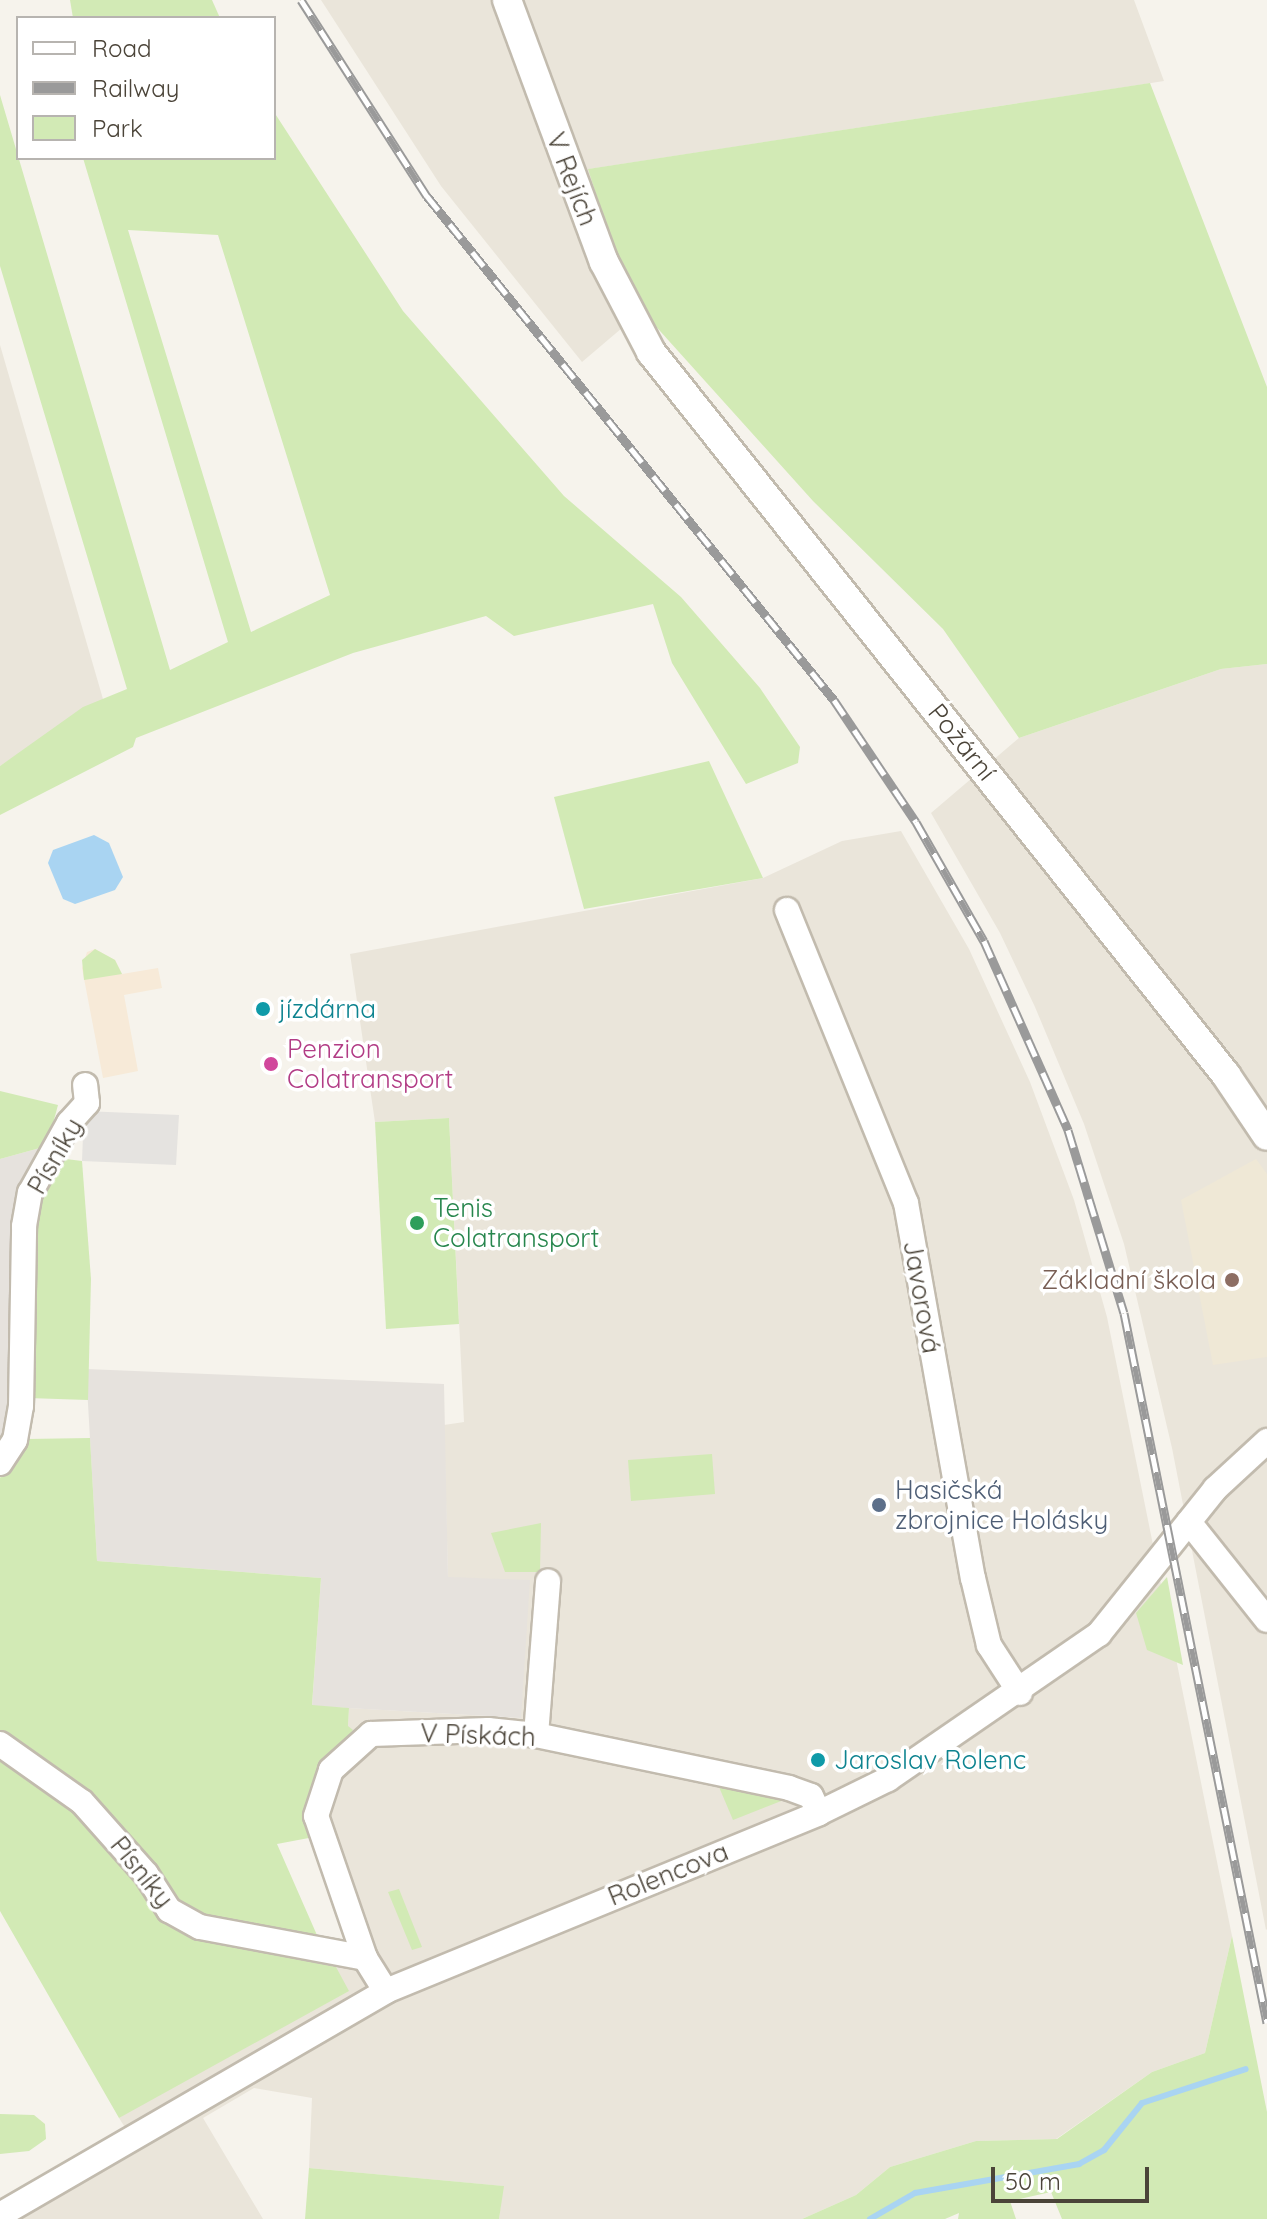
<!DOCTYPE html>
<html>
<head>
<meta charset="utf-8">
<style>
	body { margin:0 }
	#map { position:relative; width:1267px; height:2219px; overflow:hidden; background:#f6f3ec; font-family:Quicksand,sans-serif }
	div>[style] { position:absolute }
	.residential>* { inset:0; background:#eae5da }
	.commercial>* { inset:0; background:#f7ead8 }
	.industrial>* { inset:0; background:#e6e2dd }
	.education>* { inset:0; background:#efe8d6 }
	.green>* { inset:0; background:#d2eab5 }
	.parking>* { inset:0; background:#e5e3e0 }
	.water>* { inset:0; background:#a9d4f2 }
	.stream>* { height:6px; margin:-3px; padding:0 3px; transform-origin:3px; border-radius:3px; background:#a9d4f2 }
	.roads { filter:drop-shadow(2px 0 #c2bbae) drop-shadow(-2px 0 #c2bbae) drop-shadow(0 2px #c2bbae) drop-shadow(0 -2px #c2bbae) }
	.minor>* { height:24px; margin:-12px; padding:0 12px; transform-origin:12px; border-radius:12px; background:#fff }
	.tertiary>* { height:28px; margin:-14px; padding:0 14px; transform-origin:14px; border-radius:14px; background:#fff }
	.rail>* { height:9px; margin-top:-4.5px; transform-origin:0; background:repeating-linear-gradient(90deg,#fff 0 18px,#9a9a9a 0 36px); box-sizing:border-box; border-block:2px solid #9a9a9a }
	.dots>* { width:22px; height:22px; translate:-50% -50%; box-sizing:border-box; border:4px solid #fff; border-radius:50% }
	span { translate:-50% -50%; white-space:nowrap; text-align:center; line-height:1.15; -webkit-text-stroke:7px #fff; paint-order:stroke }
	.street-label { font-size:26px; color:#4b4439 }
	.culture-label { font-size:26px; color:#0d838f }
	.left { translate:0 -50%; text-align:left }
	.hotel-label { font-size:26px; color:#b23c85 }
	.leisure-label { font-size:26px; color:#27864d }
	.education-label { font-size:26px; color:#785e54 }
	.right { translate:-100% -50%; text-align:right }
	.service-label { font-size:26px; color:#4e5e75 }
	.legend { position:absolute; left:16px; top:16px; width:260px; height:144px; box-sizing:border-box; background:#fff; border:2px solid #b7b4b0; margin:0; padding:10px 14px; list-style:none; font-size:24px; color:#4b4439 }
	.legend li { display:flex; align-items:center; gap:16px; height:40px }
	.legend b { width:40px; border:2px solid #b7b4b0 }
	.scale { position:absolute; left:991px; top:2167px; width:158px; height:36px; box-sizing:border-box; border:4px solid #4b4439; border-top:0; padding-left:10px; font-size:24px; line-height:28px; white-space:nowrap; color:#4b4439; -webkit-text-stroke:6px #fff; paint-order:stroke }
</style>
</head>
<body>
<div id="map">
	<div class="residential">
		<div style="clip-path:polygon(321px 0,1134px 0,1164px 81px,589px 169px,642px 311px,582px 362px,441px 186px)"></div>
		<div style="clip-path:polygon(0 345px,103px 699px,0 766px)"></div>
		<div style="clip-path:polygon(1267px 664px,1267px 1929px,1266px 1930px,1172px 1448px,1124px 1244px,1084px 1124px,1035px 1007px,1000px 933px,931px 813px,1019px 738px,1221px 669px)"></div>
		<div style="clip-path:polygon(901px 831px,969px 949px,1030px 1082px,1074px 1200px,1107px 1317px,1232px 1936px,1205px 2053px,1152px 2072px,1056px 2139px,976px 2141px,890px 2167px,856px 2195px,802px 2219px,499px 2219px,503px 2186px,309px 2168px,312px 2098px,254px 2088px,203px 2118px,263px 2219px,0 2219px,0 2199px,126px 2129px,119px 2118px,336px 1967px,317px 1963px,320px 1942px,350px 1939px,310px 1817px,310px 1796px,348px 1726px,349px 1708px,521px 1718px,448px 1578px,444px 1425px,464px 1422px,449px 1118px,375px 1122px,350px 954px,763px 878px,842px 841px)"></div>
	</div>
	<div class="commercial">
		<div style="clip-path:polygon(95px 949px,115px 960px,122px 974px,158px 968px,162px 988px,124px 995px,138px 1071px,103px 1078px,82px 968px,87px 952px)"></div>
	</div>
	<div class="industrial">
		<div style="clip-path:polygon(47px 1146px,17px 1202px,6px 1435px,0 1439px,0 1159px)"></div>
		<div style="clip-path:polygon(86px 1369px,444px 1384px,448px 1577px,530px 1580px,521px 1718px,312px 1706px,321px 1578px,97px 1561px)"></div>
	</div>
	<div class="education">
		<div style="clip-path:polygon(1256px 1159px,1267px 1174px,1267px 1357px,1213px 1365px,1181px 1200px)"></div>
	</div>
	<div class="green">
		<div style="clip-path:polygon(70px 0,212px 0,220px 18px,73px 18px)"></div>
		<div style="clip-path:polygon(1150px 83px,1267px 387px,1267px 664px,1221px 669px,1019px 738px,943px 629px,813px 501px,642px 311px,620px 269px,588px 169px)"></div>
		<div style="clip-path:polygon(evenodd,0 95px,170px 670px,228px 642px,83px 158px,274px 158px,274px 112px,403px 311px,564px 496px,681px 597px,760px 688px,800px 747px,798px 763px,746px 784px,672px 663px,653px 604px,514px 636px,486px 616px,353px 653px,136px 738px,133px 747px,0 815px,0 766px,83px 707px,127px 689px,0 266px,0 95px,128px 230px,218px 235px,330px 595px,251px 632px,128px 230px)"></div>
		<div style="clip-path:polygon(709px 761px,763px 878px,584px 909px,554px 797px)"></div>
		<div style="clip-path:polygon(95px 949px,115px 960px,122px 974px,84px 980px,82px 960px)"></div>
		<div style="clip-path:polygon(0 1091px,58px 1105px,47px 1146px,0 1159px)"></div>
		<div style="clip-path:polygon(449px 1118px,459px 1324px,386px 1329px,375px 1122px)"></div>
		<div style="clip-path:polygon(58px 1158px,82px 1161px,91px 1279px,88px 1400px,28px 1398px,32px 1230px,40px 1186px)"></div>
		<div style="clip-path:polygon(90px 1438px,97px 1561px,321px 1578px,312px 1705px,349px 1708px,348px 1726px,353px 1730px,315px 1780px,310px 1796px,314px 1837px,277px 1844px,320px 1942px,206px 1919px,180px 1905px,87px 1792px,0 1731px,0 1478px,27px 1439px)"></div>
		<div style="clip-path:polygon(712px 1454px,715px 1494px,631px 1501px,628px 1460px)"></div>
		<div style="clip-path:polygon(541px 1523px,540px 1572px,505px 1572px,491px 1533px)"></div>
		<div style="clip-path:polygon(1167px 1577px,1183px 1665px,1147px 1650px,1136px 1613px)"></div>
		<div style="clip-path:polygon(0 1758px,80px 1816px,199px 1939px,336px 1967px,349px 1991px,119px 2118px,0 1911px)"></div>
		<div style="clip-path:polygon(719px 1787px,786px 1796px,789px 1798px,733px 1820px)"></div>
		<div style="clip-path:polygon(399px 1889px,422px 1947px,412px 1950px,388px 1892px)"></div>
		<div style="clip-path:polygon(1232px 1936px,1267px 2112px,1267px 2219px,1062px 2219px,1051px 2192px,1010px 2201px,1016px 2219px,958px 2219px,959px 2213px,945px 2219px,802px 2219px,856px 2195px,890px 2167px,976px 2141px,1057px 2139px,1152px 2072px,1205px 2053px)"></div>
		<div style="clip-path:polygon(0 2114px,34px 2115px,45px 2124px,46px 2139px,29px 2151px,0 2154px)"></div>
		<div style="clip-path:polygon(309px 2168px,504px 2186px,499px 2219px,305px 2219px)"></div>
	</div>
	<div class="parking">
		<div style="clip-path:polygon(84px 1111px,179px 1115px,176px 1165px,82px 1161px)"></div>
	</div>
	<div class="water">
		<div style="clip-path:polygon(94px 835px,109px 843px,123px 877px,115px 890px,75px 904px,63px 899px,48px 863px,53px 850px)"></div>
	</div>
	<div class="stream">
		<div style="left:870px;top:2219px;width:52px;rotate:-30deg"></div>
		<div style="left:915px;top:2193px;width:167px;rotate:-10deg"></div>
		<div style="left:1079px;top:2164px;width:29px;rotate:-29deg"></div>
		<div style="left:1104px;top:2150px;width:60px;rotate:-51deg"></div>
		<div style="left:1142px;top:2103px;width:109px;rotate:-18.1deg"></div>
	</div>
	<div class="roads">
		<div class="minor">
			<div style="left:787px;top:910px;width:316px;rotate:67.9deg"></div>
			<div style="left:906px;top:1203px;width:381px;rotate:79.9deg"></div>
			<div style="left:973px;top:1578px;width:69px;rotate:76.6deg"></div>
			<div style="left:989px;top:1645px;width:57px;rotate:57.1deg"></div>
			<div style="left:0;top:1463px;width:27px;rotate:-57deg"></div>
			<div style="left:15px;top:1440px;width:35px;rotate:-80deg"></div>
			<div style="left:21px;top:1406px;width:180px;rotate:-89deg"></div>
			<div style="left:24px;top:1226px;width:34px;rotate:-80deg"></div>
			<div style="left:30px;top:1193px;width:80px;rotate:-60.9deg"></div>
			<div style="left:69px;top:1123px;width:27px;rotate:-48deg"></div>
			<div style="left:87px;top:1103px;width:18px;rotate:-96deg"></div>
			<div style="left:1189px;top:1522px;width:125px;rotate:51.5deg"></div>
			<div style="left:536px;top:1735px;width:154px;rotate:-85.5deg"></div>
			<div style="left:0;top:1744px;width:100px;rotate:35.3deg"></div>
			<div style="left:82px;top:1802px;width:96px;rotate:48.4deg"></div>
			<div style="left:146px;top:1874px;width:43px;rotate:57.4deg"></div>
			<div style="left:169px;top:1910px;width:35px;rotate:29deg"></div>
			<div style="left:200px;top:1927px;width:168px;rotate:10.6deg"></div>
			<div style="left:365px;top:1958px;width:39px;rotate:58deg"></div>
			<div style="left:365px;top:1958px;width:150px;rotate:-109deg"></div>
			<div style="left:316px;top:1816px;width:48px;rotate:-71.9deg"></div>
			<div style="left:331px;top:1770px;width:54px;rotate:-42deg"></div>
			<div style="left:371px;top:1734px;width:117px;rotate:-2deg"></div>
			<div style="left:488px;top:1730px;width:48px;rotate:5.9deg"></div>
			<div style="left:536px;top:1735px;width:258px;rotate:11.8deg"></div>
			<div style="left:789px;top:1788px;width:23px;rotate:20deg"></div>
			<div style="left:811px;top:1796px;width:19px;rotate:65deg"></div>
			<div style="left:0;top:2215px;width:446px;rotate:-30.1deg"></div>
			<div style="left:386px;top:1991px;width:468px;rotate:-22.3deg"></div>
			<div style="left:819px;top:1813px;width:77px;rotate:-26.2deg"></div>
			<div style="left:888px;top:1779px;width:256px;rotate:-34.5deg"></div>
			<div style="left:1099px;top:1634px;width:186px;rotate:-51.3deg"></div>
			<div style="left:1215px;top:1489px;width:71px;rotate:-42.7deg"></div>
		</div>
		<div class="tertiary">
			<div style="left:507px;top:0;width:279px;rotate:69.7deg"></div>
			<div style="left:604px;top:262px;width:102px;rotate:62.4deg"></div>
			<div style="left:651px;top:352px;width:924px;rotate:51.5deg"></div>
			<div style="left:1226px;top:1075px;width:73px;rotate:56.1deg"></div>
		</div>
	</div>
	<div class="rail">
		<div style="left:301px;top:0;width:233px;rotate:57.3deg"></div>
		<div style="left:427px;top:196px;width:648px;rotate:51.08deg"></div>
		<div style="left:834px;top:700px;width:147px;rotate:56.1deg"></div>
		<div style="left:916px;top:822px;width:137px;rotate:60.3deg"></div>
		<div style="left:984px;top:941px;width:207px;rotate:66deg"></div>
		<div style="left:1068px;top:1130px;width:191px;rotate:73deg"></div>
		<div style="left:1124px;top:1313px;width:724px;rotate:78.61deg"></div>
	</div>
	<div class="dots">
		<div style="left:263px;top:1009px;background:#0f9aa8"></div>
		<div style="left:271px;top:1064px;background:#d1479c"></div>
		<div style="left:417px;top:1223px;background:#2e9e5b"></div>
		<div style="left:1232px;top:1280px;background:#8d6e63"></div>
		<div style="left:879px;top:1505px;background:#5c6f8a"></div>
		<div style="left:818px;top:1760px;background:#0f9aa8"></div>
	</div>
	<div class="street-label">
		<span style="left:572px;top:179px;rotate:69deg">V Rejích</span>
		<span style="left:962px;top:742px;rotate:51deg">Požární</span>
		<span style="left:55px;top:1156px;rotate:-60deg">Písníky</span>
		<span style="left:922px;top:1297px;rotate:80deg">Javorová</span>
		<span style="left:478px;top:1735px;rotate:2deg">V Pískách</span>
		<span style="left:142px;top:1872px;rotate:51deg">Písníky</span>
		<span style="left:668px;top:1874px;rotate:-22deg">Rolencova</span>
	</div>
	<div class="culture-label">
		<span class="left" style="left:279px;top:1009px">jízdárna</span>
		<span class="left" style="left:834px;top:1760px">Jaroslav Rolenc</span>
	</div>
	<div class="hotel-label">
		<span class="left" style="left:287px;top:1064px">Penzion<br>Colatransport</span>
	</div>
	<div class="leisure-label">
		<span class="left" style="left:433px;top:1223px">Tenis<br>Colatransport</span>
	</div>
	<div class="education-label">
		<span class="right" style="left:1216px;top:1280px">Základní škola</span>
	</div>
	<div class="service-label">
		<span class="left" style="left:895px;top:1505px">Hasičská<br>zbrojnice Holásky</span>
	</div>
	<ul class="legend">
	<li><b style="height:10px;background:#fff"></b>Road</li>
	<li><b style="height:10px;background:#9a9a9a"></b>Railway</li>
	<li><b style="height:22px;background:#d2eab5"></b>Park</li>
	</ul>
	<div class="scale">50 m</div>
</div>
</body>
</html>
